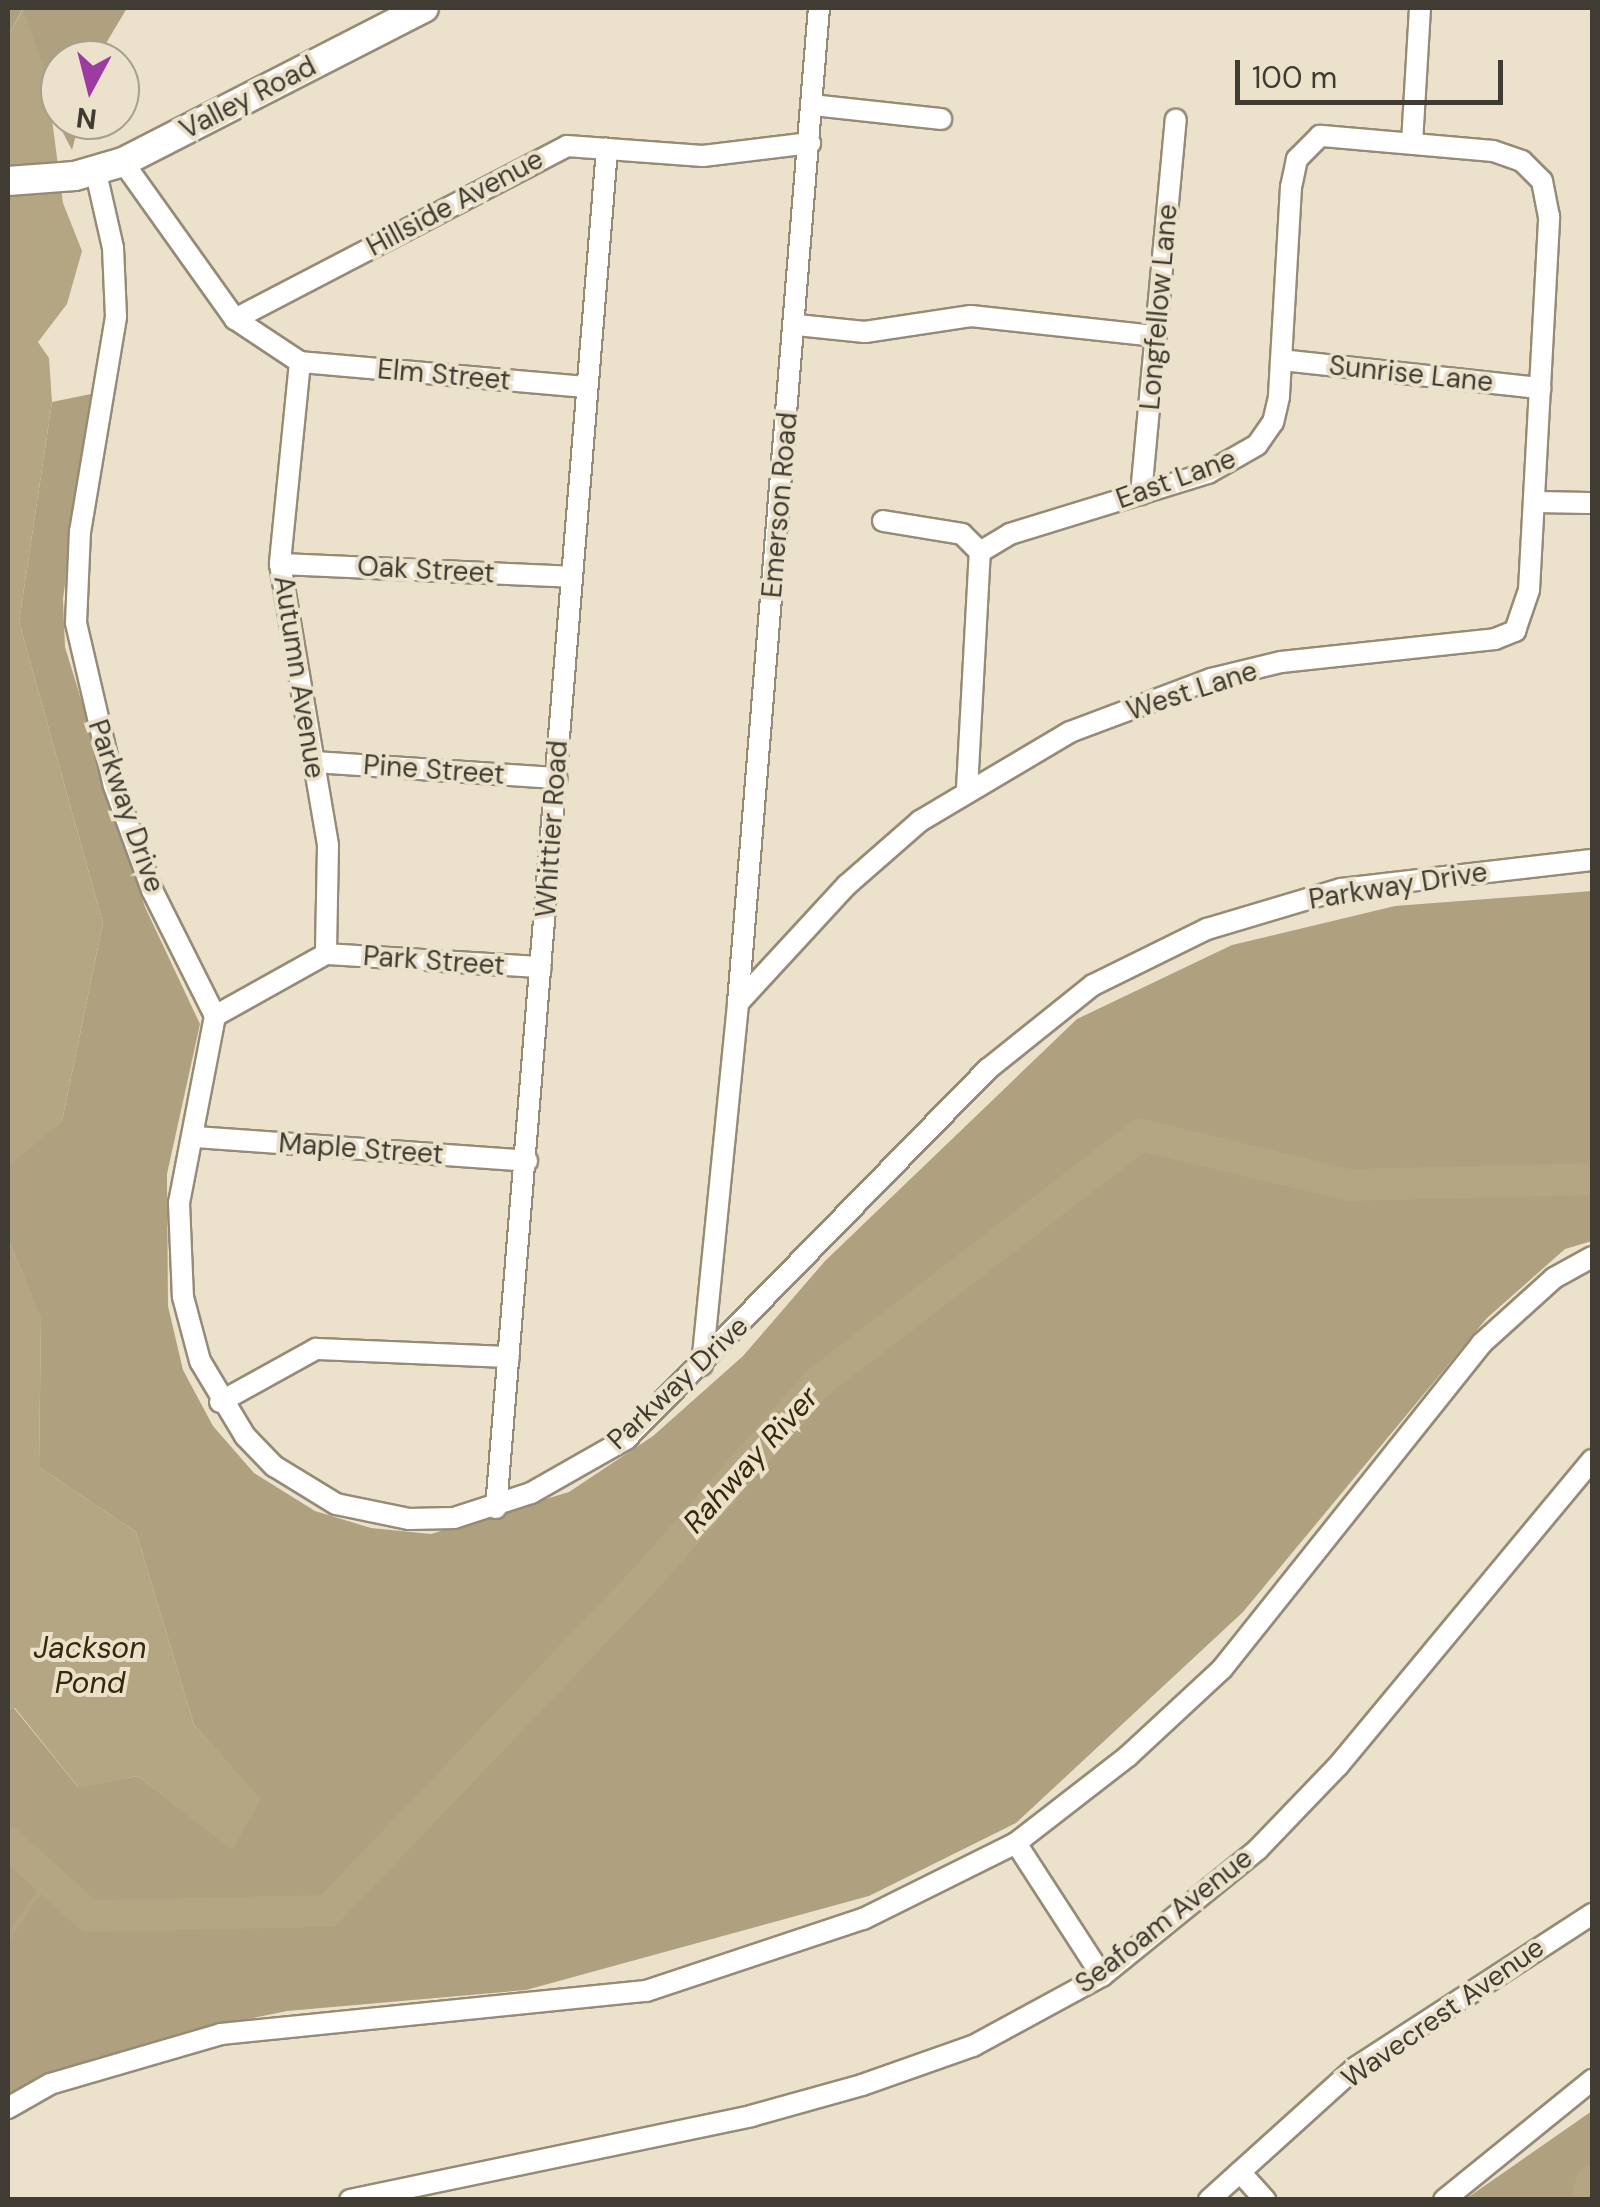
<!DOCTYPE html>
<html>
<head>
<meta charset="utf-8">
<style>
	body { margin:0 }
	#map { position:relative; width:1600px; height:2207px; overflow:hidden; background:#ece2cb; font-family:"DM Sans",sans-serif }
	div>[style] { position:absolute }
	.forest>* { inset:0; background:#afa17f }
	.water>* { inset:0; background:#b4a583 }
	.stream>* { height:5px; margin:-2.5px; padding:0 2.5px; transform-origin:2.5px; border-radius:2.5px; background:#b4a583 }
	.river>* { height:32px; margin:-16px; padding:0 16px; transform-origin:16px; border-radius:16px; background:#b4a583 }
	.roads { filter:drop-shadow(2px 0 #958b76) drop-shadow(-2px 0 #958b76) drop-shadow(0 2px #958b76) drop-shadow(0 -2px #958b76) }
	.street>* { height:20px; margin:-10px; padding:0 10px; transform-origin:10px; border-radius:10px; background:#fff }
	.secondary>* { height:28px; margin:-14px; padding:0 14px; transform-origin:14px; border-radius:14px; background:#fff }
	span { translate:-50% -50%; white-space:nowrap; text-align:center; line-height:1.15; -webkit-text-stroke:8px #ece2cb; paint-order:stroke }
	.street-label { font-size:28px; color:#403c33 }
	.water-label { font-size:30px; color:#34290a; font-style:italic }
	.frame { position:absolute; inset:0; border:10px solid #403c33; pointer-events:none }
	.north { position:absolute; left:40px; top:40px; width:100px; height:100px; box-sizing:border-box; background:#ece2cb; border:2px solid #a7a08e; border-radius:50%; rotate:187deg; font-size:28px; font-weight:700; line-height:40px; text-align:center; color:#403c33 }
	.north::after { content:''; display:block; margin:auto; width:35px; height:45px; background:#9c3ba2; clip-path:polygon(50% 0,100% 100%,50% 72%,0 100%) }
	.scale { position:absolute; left:1235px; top:60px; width:268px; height:45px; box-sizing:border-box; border:5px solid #403c33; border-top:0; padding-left:12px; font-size:30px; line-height:35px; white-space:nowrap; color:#403c33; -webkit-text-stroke:8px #ece2cb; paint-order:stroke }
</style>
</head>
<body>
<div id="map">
	<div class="forest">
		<div style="clip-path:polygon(8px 8px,127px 8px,96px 60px,60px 60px,60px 120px,80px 120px,72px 150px,52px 112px,22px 10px,8px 36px)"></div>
		<div style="clip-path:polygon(91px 394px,63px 599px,65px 647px,145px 907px,200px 1024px,167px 1174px,168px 1306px,183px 1370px,213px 1426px,254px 1473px,315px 1511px,371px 1528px,431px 1534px,569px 1492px,653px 1436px,743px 1356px,825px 1261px,1077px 1019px,1232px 945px,1395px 906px,1592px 891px,1592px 1241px,1565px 1249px,1487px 1318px,1243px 1612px,1016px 1823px,869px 1896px,526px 1990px,287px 2011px,185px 2032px,90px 2060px,8px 2103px,8px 1709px,14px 1708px,78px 1787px,138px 1776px,232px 1849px,260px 1799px,194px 1725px,136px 1532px,39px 1467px,41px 1319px,8px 1239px,10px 1159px,62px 1121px,103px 923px,19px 622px,52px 402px)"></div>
		<div style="clip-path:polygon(1592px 2111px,1592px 2199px,1465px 2199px,1467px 2198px)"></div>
	</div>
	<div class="water">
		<div style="clip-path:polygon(23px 9px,46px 74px,63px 203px,82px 251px,67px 304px,38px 342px,49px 358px,52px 402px,19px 622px,103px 923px,62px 1121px,8px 1167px,8px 36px)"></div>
		<div style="clip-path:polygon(8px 1239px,41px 1318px,39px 1467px,136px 1532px,194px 1725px,261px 1799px,232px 1850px,138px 1776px,79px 1788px,15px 1708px,8px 1709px)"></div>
	</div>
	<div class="stream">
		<div style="left:8px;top:1937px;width:70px;rotate:-56.1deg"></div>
	</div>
	<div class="river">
		<div style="left:8px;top:1843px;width:109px;rotate:42deg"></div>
		<div style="left:89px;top:1916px;width:239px;rotate:-1.2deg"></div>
		<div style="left:328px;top:1911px;width:465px;rotate:-46.3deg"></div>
		<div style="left:649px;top:1575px;width:254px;rotate:-48.8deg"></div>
		<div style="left:816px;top:1384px;width:409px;rotate:-37.5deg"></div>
		<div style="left:1141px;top:1135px;width:214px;rotate:13.5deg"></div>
		<div style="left:1349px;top:1185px;width:243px;rotate:-1.4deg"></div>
		<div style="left:1587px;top:2200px;width:20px;rotate:-75deg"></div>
	</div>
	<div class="roads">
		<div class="street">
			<div style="left:812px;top:105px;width:130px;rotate:6.2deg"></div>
			<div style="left:1412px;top:143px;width:135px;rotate:-86.6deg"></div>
			<div style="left:123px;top:162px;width:193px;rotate:54.5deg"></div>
			<div style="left:235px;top:319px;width:78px;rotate:33.5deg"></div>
			<div style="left:300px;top:362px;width:203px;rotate:95.7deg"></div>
			<div style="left:280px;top:564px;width:286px;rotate:80.3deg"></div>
			<div style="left:328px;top:846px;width:108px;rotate:91.1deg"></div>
			<div style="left:326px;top:954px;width:127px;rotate:150.8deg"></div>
			<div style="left:96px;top:173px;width:77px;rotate:77.2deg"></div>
			<div style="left:113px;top:248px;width:69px;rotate:87.5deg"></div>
			<div style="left:116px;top:317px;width:217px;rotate:99.5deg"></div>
			<div style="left:80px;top:531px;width:92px;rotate:92.5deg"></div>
			<div style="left:76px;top:623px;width:167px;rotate:76.9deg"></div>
			<div style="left:114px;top:786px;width:111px;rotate:69.9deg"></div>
			<div style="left:152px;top:890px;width:141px;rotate:63.4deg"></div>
			<div style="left:215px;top:1016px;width:190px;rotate:100.9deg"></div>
			<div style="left:179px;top:1203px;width:94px;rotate:87.6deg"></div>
			<div style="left:183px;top:1297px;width:66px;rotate:75.1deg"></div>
			<div style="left:200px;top:1361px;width:87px;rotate:59deg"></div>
			<div style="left:245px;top:1436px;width:42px;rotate:46deg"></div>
			<div style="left:274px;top:1466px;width:73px;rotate:31.5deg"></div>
			<div style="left:336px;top:1504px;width:75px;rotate:11.6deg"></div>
			<div style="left:409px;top:1519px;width:45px;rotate:-1.3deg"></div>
			<div style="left:454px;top:1518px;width:81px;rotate:-18deg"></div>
			<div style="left:531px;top:1493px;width:109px;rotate:-29.6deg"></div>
			<div style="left:626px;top:1439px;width:518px;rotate:-45.63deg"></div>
			<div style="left:988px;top:1069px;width:134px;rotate:-38.7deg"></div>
			<div style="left:1093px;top:985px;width:127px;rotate:-26.2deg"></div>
			<div style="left:1207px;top:929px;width:140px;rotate:-16.6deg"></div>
			<div style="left:1341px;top:889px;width:253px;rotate:-6.6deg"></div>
			<div style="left:235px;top:319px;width:374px;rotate:-27.5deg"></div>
			<div style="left:567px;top:146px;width:136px;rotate:4.2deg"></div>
			<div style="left:703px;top:156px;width:108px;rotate:-6.9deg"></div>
			<div style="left:797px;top:325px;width:68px;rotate:5.9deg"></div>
			<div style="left:865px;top:332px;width:107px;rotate:-8.6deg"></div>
			<div style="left:971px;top:316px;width:186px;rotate:6.2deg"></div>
			<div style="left:1281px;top:360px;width:261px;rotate:6.2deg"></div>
			<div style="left:300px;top:362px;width:288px;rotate:5deg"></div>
			<div style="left:1141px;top:494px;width:376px;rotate:-84.7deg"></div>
			<div style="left:1534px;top:502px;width:58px;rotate:1deg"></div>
			<div style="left:883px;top:521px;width:80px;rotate:9.3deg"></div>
			<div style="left:962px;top:534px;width:25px;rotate:45deg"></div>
			<div style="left:280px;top:564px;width:292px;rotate:2.5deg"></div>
			<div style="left:313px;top:762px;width:244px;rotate:3.8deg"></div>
			<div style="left:967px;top:789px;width:237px;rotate:-86.9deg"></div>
			<div style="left:326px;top:954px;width:215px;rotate:3.5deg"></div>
			<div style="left:738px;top:1003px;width:998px;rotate:-85.35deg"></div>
			<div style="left:195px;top:1137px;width:333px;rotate:4.1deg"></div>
			<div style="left:702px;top:1365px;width:364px;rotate:-84.3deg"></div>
			<div style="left:738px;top:1003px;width:161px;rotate:-47.3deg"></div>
			<div style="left:847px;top:885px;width:97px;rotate:-41.2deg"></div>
			<div style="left:920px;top:821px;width:174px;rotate:-30.7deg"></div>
			<div style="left:1070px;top:732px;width:151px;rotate:-20.6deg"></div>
			<div style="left:1211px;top:679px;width:72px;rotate:-13.7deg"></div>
			<div style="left:1281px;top:662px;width:215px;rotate:-6.1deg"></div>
			<div style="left:1495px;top:639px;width:22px;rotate:-22deg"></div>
			<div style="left:1515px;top:631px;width:43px;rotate:-71.1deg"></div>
			<div style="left:1529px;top:590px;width:374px;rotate:-86.9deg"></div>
			<div style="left:1549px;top:217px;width:37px;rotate:-101deg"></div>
			<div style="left:1542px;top:181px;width:28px;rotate:-135deg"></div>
			<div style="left:1522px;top:161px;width:31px;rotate:-161deg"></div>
			<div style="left:1493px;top:151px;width:174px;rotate:-175deg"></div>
			<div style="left:1320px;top:136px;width:33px;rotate:135deg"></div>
			<div style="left:1297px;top:159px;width:29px;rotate:102deg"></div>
			<div style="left:1291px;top:187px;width:210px;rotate:93.3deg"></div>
			<div style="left:1279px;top:397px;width:26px;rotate:103deg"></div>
			<div style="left:1273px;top:422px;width:28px;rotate:125deg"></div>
			<div style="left:1257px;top:445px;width:56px;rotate:150.3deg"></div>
			<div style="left:1208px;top:473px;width:207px;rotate:162.9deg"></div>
			<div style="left:1010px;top:534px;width:35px;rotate:149deg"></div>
			<div style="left:220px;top:1402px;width:110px;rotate:-28.9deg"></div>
			<div style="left:316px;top:1349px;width:193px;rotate:2.4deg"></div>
			<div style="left:496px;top:1508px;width:1364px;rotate:-85.33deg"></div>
			<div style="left:1016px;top:1843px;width:158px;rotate:57.1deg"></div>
			<div style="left:8px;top:2108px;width:48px;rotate:-29.7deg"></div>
			<div style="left:50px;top:2084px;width:178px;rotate:-16.3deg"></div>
			<div style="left:221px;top:2034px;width:427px;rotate:-5.8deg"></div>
			<div style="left:646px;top:1991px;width:229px;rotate:-18.4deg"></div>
			<div style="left:863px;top:1919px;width:171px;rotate:-26.4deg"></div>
			<div style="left:1016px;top:1843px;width:142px;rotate:-37.8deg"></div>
			<div style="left:1128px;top:1756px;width:128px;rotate:-42.8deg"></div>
			<div style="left:1222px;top:1669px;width:416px;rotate:-51.4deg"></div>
			<div style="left:1481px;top:1344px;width:98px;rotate:-42.1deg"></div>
			<div style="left:1554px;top:1278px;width:43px;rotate:-28.9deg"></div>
			<div style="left:1240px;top:2172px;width:38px;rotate:48deg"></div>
			<div style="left:350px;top:2200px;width:410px;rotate:-11.8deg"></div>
			<div style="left:751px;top:2116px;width:115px;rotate:-15.6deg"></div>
			<div style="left:862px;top:2085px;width:118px;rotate:-19.4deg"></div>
			<div style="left:973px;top:2046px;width:147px;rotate:-28.5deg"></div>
			<div style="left:1102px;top:1976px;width:201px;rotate:-39.1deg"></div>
			<div style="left:1258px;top:1849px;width:115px;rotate:-46.1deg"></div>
			<div style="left:1338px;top:1766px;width:398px;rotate:-50.3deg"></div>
			<div style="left:1209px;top:2200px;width:197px;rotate:-42.1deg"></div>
			<div style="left:1355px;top:2068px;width:283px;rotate:-33deg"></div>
			<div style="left:1444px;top:2200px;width:191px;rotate:-39deg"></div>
		</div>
		<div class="secondary">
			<div style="left:8px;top:181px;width:67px;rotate:-4.3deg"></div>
			<div style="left:75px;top:176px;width:50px;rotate:-16.3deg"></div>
			<div style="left:123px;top:162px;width:338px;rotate:-27.1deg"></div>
		</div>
	</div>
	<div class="street-label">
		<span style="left:248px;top:98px;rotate:-27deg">Valley Road</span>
		<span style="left:455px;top:203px;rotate:-28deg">Hillside Avenue</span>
		<span style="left:1159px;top:307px;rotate:-85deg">Longfellow Lane</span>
		<span style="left:1411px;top:374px;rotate:6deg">Sunrise Lane</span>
		<span style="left:444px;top:375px;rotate:5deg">Elm Street</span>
		<span style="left:1176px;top:479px;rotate:-20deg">East Lane</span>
		<span style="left:780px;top:505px;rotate:-85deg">Emerson Road</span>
		<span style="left:426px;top:570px;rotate:3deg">Oak Street</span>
		<span style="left:299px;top:677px;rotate:81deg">Autumn Avenue</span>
		<span style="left:1192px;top:691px;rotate:-18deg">West Lane</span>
		<span style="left:434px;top:770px;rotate:4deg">Pine Street</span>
		<span style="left:126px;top:806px;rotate:71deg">Parkway Drive</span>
		<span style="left:552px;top:829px;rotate:-86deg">Whittier Road</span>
		<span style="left:1398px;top:886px;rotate:-9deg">Parkway Drive</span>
		<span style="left:434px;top:961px;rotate:4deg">Park Street</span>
		<span style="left:361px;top:1149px;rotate:4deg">Maple Street</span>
		<span style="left:678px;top:1383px;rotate:-43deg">Parkway Drive</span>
		<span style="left:1164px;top:1921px;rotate:-38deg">Seafoam Avenue</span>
		<span style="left:1443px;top:2013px;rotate:-35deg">Wavecrest Avenue</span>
	</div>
	<div class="water-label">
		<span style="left:751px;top:1460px;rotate:-48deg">Rahway River</span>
		<span style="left:90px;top:1665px">Jackson<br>Pond</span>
	</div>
	<div class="frame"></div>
	<div class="north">N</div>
	<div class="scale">100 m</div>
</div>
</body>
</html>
